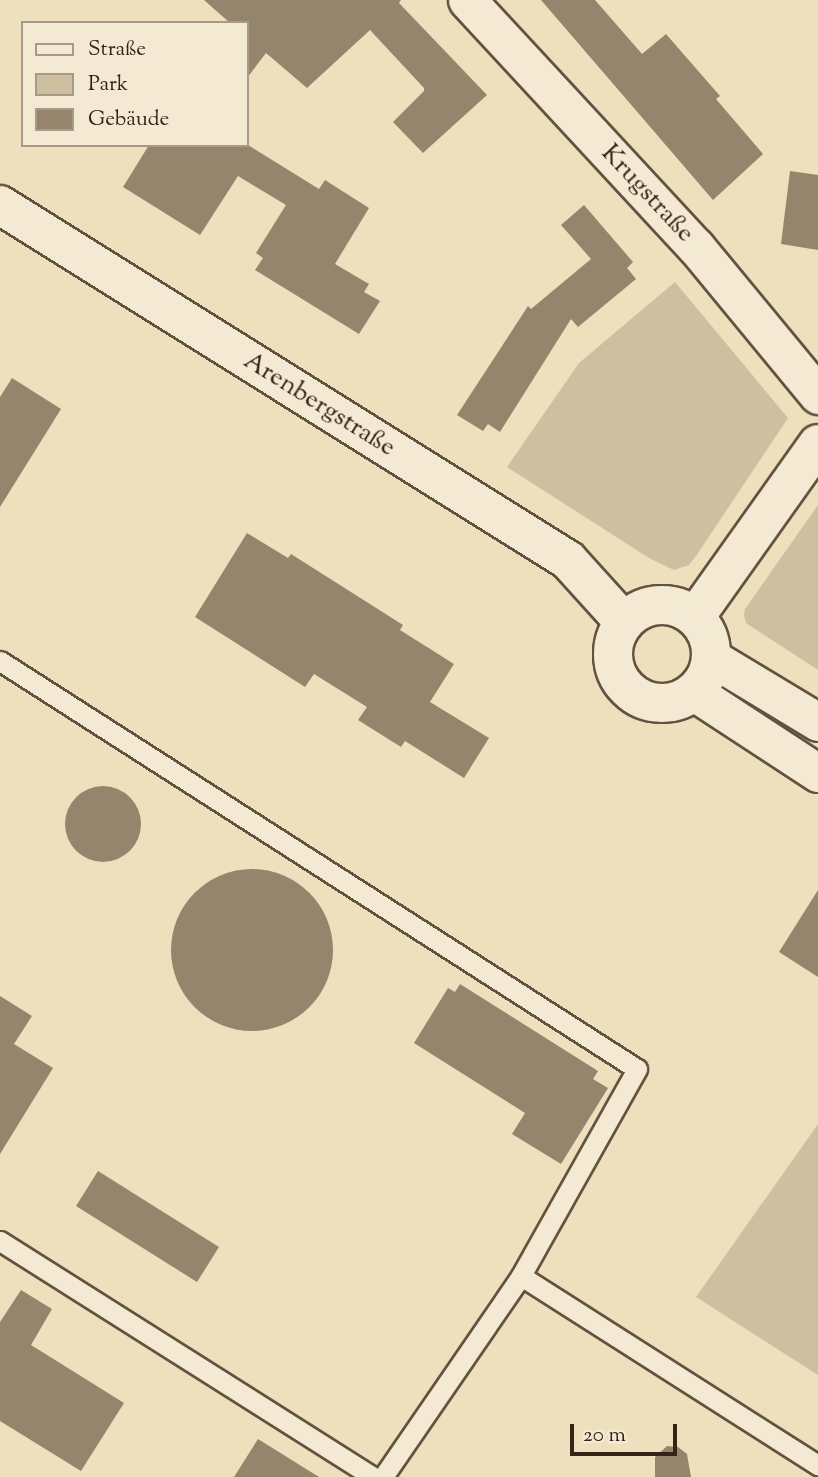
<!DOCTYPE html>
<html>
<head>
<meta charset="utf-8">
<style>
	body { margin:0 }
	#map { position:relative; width:818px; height:1477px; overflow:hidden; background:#eedfbd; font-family:"Sorts Mill Goudy",serif }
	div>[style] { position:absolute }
	.green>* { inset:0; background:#cfbfa1 }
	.building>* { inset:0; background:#96856d }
	.round { border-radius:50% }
	.roads { filter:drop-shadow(2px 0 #645240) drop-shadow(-2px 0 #645240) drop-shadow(0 2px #645240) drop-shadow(0 -2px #645240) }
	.service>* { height:19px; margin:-9.5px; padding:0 9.5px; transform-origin:9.5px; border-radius:9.5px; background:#f4ead4 }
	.minor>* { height:37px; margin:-18.5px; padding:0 18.5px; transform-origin:18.5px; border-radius:18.5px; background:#f4ead4 }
	.tertiary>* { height:38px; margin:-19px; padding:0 19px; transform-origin:19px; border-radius:19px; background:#f4ead4 }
	.tertiary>.ring { margin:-19px; padding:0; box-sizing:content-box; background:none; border:38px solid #f4ead4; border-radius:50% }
	span { translate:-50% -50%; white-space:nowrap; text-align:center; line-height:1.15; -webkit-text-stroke:6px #f4ead4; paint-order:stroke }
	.street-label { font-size:26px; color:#362317 }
	.legend { position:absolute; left:21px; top:21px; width:228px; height:126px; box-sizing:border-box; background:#f4ead4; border:2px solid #a89a88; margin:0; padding:9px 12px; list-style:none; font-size:21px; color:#362317 }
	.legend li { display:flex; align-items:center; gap:14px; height:35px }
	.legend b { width:35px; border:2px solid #a89a88 }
	.scale { position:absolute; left:570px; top:1424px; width:107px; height:32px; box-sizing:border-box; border:4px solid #362317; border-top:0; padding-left:9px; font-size:21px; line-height:24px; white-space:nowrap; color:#362317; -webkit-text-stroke:5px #f4ead4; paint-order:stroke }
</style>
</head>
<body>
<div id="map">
	<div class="green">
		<div style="clip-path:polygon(675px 282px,788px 418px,696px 556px,689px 565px,674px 570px,649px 558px,507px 467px,579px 363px)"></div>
		<div style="clip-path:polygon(818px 505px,818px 670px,746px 623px,744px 616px,745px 609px)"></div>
		<div style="clip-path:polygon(818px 1124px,818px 1375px,696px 1297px)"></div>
	</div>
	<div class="building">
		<div style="clip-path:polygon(204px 0,401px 0,399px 3px,487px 95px,423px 153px,393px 122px,424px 91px,424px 88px,370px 30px,307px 88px,266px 53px,247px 78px,247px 23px,230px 23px)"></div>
		<div style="clip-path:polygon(541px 0,595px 0,642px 54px,666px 34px,720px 96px,716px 99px,763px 154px,713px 200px)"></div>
		<div style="clip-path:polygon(149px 145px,248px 145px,319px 189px,325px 180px,369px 208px,335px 264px,369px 284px,364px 292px,380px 301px,359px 334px,255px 270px,263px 258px,256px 253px,286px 205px,238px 176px,200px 235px,123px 187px)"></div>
		<div style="clip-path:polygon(790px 171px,818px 175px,818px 250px,781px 244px)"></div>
		<div style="clip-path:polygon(584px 205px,633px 262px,627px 268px,636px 279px,578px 327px,571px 319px,500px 432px,488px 424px,483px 431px,457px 415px,528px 306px,531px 309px,591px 259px,561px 225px)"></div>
		<div style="clip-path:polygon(12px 378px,61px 409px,0 507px,0 397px)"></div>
		<div style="clip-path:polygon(247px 533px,288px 558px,291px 554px,403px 625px,400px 630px,454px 664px,430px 702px,489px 738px,464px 778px,405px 741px,401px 747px,358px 720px,367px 707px,314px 674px,305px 687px,195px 617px)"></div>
		<div class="round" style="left:65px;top:786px;width:76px;height:76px"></div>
		<div class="round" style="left:171px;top:869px;width:162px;height:162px"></div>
		<div style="clip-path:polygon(818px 890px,818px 977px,779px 952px)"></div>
		<div style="clip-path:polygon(460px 984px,598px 1071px,593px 1079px,608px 1088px,561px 1164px,512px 1134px,525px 1113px,414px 1043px,448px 988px,455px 992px)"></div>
		<div style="clip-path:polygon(0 996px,32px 1016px,14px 1044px,53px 1068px,0 1154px)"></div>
		<div style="clip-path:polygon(98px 1171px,219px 1247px,197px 1282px,76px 1206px)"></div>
		<div style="clip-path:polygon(21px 1290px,52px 1309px,31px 1345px,124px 1403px,81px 1471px,0 1421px,0 1322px)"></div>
		<div style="clip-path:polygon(258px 1439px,319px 1477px,234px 1477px)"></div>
		<div style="clip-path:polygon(667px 1446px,678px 1447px,687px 1454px,691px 1477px,655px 1477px,655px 1457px)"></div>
	</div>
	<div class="roads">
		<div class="service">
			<div style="left:0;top:661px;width:756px;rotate:32.64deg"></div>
			<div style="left:637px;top:1069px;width:237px;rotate:119.3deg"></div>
			<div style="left:521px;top:1276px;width:244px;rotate:124.5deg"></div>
			<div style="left:0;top:1241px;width:442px;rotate:32.3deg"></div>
			<div style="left:521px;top:1276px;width:352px;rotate:32.5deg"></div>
		</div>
		<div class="minor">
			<div style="left:467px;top:0;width:337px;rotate:47.2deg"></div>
			<div style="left:696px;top:247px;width:192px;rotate:50.5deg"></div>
			<div style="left:712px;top:658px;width:124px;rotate:31.1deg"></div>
			<div style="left:694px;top:692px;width:148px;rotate:33.2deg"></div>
		</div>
		<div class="tertiary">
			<div style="left:0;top:205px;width:670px;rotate:32.01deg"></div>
			<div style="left:568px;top:560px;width:84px;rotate:47.9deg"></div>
			<div class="ring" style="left:613px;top:605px;width:60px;height:60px"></div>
			<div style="left:695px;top:617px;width:212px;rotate:-54.6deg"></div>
		</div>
	</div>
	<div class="street-label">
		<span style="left:647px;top:194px;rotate:47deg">Krugstraße</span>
		<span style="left:319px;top:405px;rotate:32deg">Arenbergstraße</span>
	</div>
	<ul class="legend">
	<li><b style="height:9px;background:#f4ead4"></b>Straße</li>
	<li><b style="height:19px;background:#cfbfa1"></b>Park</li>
	<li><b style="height:19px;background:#96856d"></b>Gebäude</li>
	</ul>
	<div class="scale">20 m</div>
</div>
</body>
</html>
